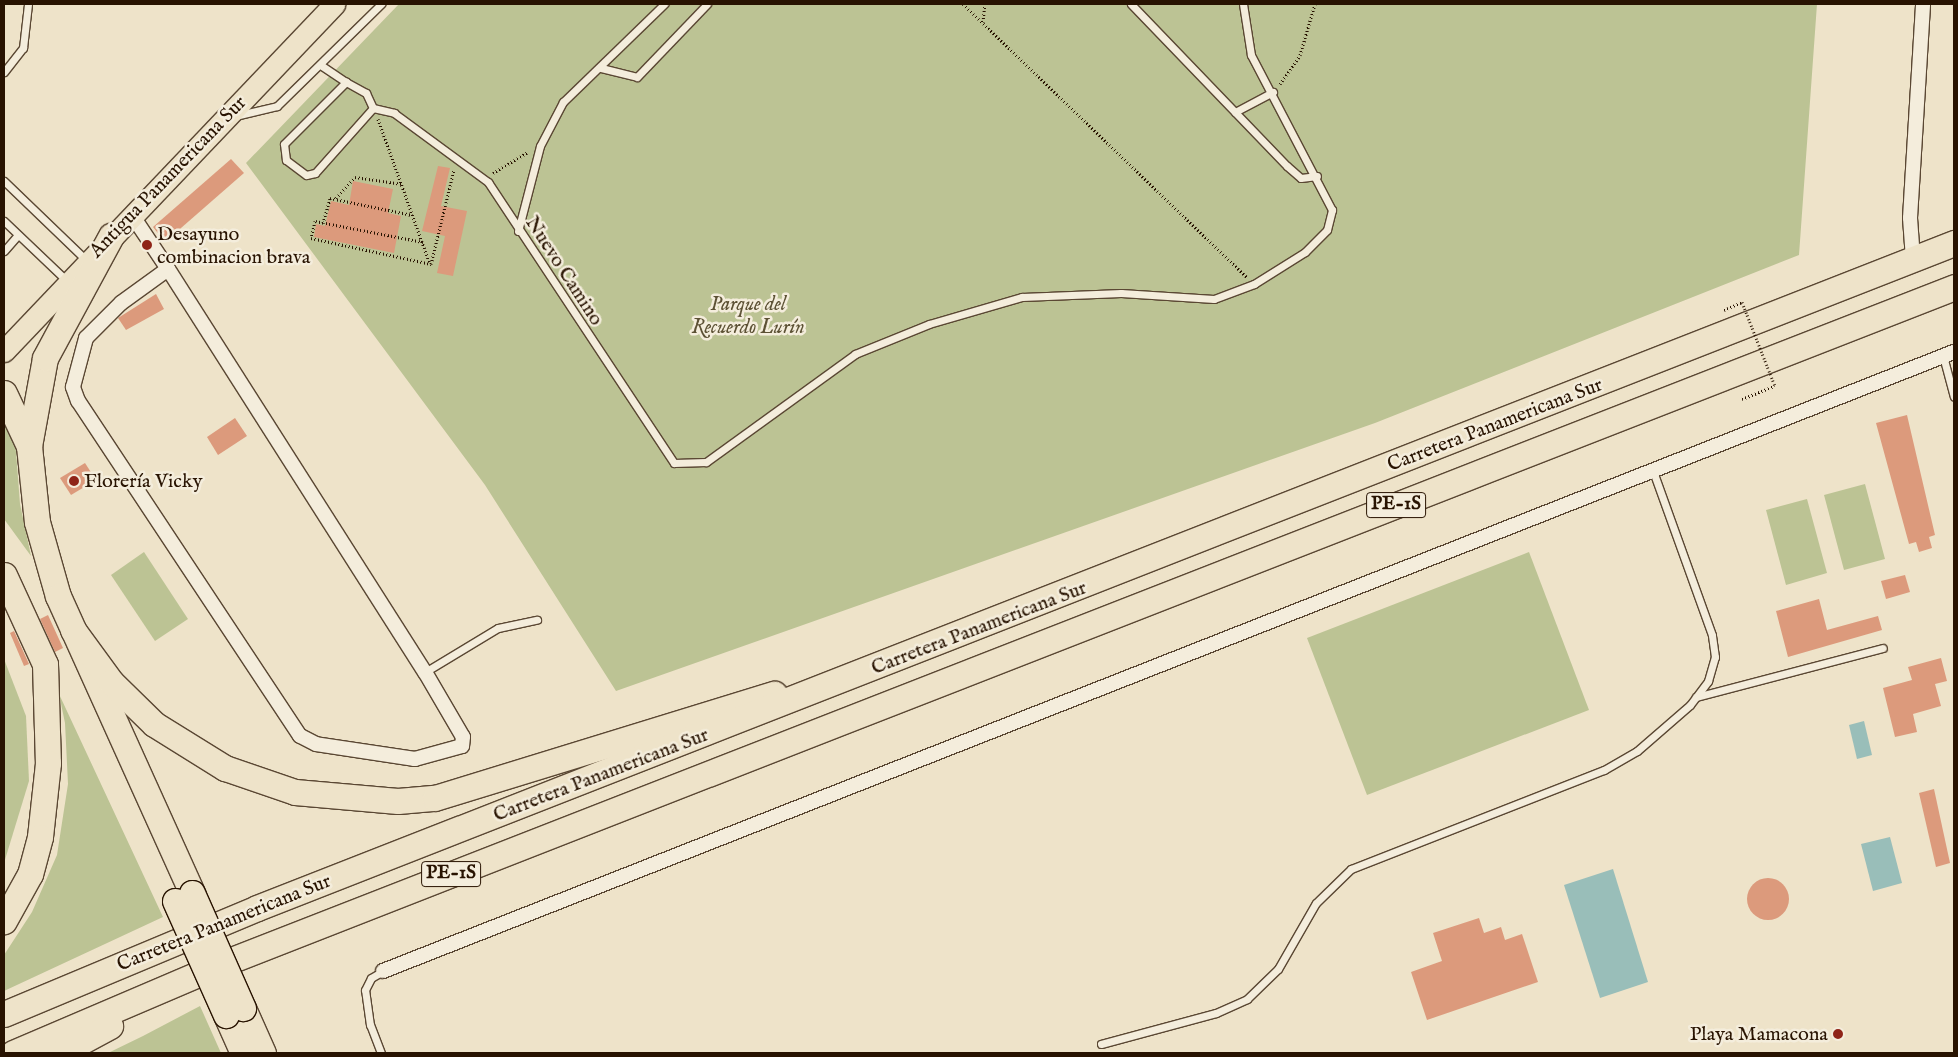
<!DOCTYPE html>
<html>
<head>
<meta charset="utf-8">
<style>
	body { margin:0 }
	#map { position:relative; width:1958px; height:1057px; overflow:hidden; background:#eee3c9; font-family:"IM FELL English",serif }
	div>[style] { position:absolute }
	.green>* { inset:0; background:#bcc394 }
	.water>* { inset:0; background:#99beb9 }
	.building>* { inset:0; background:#dc9a7c }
	.round { border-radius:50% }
	.path>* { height:3px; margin-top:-1.5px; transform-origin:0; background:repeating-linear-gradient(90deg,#281301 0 1px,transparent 0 3.5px) }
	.roads { filter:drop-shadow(1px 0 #5a4733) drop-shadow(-1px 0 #5a4733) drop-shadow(0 1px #5a4733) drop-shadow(0 -1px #5a4733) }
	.lane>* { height:7px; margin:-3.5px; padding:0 3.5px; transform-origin:3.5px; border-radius:3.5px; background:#f4eddc }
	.street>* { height:14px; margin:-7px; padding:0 7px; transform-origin:7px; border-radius:7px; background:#f4eddc }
	.primary>* { height:21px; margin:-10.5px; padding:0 10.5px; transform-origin:10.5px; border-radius:10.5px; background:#eee3c9 }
	.highway>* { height:25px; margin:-12.5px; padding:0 12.5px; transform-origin:12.5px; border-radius:12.5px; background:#eee3c9 }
	.path-bridge>* { height:3px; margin-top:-1.5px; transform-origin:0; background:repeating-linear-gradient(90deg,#281301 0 1px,transparent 0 3.5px) }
	.bridges { filter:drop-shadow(1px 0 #281301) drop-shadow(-1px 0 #281301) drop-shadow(0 1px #281301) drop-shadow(0 -1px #281301) }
	.highway-bridge>* { height:25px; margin:-12.5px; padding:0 12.5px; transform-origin:12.5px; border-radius:12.5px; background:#eee3c9 }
	.dots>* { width:14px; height:14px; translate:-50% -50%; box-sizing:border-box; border:2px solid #f4eddc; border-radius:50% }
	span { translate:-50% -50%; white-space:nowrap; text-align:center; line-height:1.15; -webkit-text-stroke:5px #f4eddc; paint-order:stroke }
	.shield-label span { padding:1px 4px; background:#f4eddc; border:1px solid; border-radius:4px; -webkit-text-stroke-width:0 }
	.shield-label { font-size:19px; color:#281301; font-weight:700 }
	.street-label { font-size:20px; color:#281301 }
	.poi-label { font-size:20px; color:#281301 }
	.left { translate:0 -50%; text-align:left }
	.right { translate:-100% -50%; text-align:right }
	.park-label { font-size:20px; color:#5c5134; font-style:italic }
	.frame { position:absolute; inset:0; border:5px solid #281301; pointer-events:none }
</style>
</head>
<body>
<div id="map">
	<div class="green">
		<div style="clip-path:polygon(399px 4px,1817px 4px,1799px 255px,1375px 423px,616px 691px,485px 485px,246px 163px)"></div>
		<div style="clip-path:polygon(4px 413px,15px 439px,20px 504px,31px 556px,4px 519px)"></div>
		<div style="clip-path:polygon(1865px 484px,1885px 559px,1844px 570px,1824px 495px)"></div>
		<div style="clip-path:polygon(1807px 499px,1827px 573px,1786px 585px,1766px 510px)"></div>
		<div style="clip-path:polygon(144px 552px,188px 619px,155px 641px,111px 575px)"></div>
		<div style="clip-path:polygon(1529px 552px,1589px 710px,1367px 795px,1307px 638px)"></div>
		<div style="clip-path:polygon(4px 659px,26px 716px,29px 781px,4px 863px)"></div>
		<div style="clip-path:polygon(59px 694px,163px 917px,4px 991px,4px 955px,32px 912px,57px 855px,68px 784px,65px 723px)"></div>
		<div style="clip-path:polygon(200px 1006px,221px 1053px,108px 1053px,143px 1036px)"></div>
	</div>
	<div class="water">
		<div style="clip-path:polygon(1864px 721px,1872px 755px,1857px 759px,1849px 725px)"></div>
		<div style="clip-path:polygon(1890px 837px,1902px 883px,1873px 891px,1861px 844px)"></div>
		<div style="clip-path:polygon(1613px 869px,1648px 982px,1600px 998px,1564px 885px)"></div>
	</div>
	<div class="building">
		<div style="clip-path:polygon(231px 159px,244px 173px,165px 242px,153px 227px)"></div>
		<div style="clip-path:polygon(438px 166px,450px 168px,441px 206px,467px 211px,453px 276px,437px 273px,445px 236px,422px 231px)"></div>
		<div style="clip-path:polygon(353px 181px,393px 189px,388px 213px,401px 216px,394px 253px,314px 237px,316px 224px,325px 226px,331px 201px,349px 205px)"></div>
		<div style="clip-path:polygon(156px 294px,164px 309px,126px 330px,118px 318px)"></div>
		<div style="clip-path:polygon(1907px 415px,1935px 535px,1929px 537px,1932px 548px,1919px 552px,1916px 542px,1909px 544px,1876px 423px)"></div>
		<div style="clip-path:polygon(235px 418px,247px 436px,218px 455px,207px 437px)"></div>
		<div style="clip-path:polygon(85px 463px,96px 480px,71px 495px,60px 478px)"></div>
		<div style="clip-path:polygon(1905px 575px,1910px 592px,1886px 599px,1881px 581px)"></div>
		<div style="clip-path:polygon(1819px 599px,1827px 630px,1878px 616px,1882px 630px,1788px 657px,1776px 611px)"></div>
		<div style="clip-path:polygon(48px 615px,63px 648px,55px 652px,40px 619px)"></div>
		<div style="clip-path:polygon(14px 631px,29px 664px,24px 666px,10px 633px)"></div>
		<div style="clip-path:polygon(1941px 658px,1947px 681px,1935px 684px,1941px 706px,1913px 714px,1917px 732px,1895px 737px,1883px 688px,1912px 680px,1908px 667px)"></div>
		<div style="clip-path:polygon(1934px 789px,1950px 863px,1936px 867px,1919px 793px)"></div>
		<div class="round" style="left:1747px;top:878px;width:42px;height:42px"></div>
		<div style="clip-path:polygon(1479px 918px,1484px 933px,1501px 927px,1505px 940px,1522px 934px,1538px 982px,1427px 1020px,1411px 972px,1442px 961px,1433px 933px)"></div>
	</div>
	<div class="path">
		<div style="left:963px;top:4px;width:394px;rotate:43.9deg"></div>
		<div style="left:983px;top:22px;width:18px;rotate:-84deg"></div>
		<div style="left:1280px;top:84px;width:35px;rotate:-55deg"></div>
		<div style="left:1300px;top:55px;width:53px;rotate:-73.6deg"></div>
		<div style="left:378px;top:119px;width:154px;rotate:70.3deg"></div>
		<div style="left:493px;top:173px;width:41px;rotate:-31deg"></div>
		<div style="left:336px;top:198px;width:28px;rotate:-48deg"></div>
		<div style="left:355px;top:177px;width:48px;rotate:8.5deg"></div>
		<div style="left:323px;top:223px;width:26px;rotate:-74deg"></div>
		<div style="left:330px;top:198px;width:84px;rotate:11.7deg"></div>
		<div style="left:423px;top:242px;width:110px;rotate:-169deg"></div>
		<div style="left:315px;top:221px;width:17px;rotate:103deg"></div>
		<div style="left:311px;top:238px;width:123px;rotate:12.2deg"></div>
		<div style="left:431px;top:264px;width:97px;rotate:-76.3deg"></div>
		<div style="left:1724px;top:310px;width:20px;rotate:-24deg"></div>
		<div style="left:1742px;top:399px;width:35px;rotate:-22deg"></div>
	</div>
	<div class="roads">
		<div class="lane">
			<div style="left:1131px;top:4px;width:225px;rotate:46.1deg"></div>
			<div style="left:1287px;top:166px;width:18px;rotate:41deg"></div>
			<div style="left:1301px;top:178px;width:16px;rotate:-7deg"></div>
			<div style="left:322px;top:66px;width:29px;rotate:34deg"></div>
			<div style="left:601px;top:68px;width:37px;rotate:14deg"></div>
			<div style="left:637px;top:77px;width:101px;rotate:-46.2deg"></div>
			<div style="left:4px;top:72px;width:31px;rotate:-52deg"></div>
			<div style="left:23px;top:48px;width:44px;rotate:-83.5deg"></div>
			<div style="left:346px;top:82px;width:23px;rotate:29deg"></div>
			<div style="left:366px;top:93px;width:17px;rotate:65deg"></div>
			<div style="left:373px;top:108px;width:87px;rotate:131.7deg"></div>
			<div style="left:315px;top:173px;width:9px;rotate:167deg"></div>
			<div style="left:306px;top:175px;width:25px;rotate:-143deg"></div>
			<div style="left:286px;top:160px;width:16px;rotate:-97deg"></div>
			<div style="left:284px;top:144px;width:88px;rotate:-45deg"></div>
			<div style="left:373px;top:108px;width:22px;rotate:13deg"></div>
			<div style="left:394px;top:113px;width:117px;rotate:36.3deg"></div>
			<div style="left:488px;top:182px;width:337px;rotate:56.5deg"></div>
			<div style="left:674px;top:463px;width:32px;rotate:-2deg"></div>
			<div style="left:706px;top:462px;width:184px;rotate:-35.9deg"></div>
			<div style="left:855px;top:354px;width:80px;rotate:-22.1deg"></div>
			<div style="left:929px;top:324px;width:97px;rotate:-16.2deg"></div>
			<div style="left:1022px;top:297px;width:99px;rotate:-2.3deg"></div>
			<div style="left:1121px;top:293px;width:93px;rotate:3.7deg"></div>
			<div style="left:1214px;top:299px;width:43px;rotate:-20.6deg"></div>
			<div style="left:1254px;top:284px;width:60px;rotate:-32.1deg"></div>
			<div style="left:1305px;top:252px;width:31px;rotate:-45deg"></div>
			<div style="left:1327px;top:230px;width:21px;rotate:-76deg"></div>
			<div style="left:1332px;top:210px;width:175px;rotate:-117.6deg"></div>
			<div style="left:1251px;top:55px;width:52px;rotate:-98.9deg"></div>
			<div style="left:1235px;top:112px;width:43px;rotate:-27.8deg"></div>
			<div style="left:235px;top:116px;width:43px;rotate:-13.4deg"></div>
			<div style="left:277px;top:106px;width:146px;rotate:-44.4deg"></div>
			<div style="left:4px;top:181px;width:115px;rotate:43.9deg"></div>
			<div style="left:4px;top:221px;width:87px;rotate:43.6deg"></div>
			<div style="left:518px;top:231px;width:88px;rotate:-75.5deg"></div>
			<div style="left:540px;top:146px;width:50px;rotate:-62.4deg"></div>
			<div style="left:563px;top:102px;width:141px;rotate:-44.1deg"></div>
			<div style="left:4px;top:251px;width:21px;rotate:-49deg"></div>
			<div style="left:1943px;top:356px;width:42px;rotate:75deg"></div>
			<div style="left:425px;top:672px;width:85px;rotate:-31.1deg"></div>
			<div style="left:498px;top:628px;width:40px;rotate:-12deg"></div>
			<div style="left:1696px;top:697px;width:193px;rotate:-14.7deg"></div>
			<div style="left:1101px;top:1044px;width:119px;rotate:-15.1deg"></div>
			<div style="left:1216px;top:1013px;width:34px;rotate:-24deg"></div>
			<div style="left:1247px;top:999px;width:43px;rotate:-44.1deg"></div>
			<div style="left:1278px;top:969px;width:76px;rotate:-60.1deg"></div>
			<div style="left:1316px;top:903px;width:49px;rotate:-44.2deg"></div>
			<div style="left:1351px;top:869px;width:272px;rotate:-21.4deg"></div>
			<div style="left:1604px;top:770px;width:38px;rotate:-30deg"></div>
			<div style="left:1637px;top:751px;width:70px;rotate:-41deg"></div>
			<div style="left:1690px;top:705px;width:30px;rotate:-53deg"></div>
			<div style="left:1708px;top:681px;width:25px;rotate:-74deg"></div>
			<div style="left:1715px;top:657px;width:22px;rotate:-98deg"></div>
			<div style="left:1712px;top:635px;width:174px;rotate:-109.8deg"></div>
			<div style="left:381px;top:1053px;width:30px;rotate:-111deg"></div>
			<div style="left:370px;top:1025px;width:35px;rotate:-98deg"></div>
			<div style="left:365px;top:990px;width:13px;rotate:-63deg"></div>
			<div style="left:371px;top:978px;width:14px;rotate:-30deg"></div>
		</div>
		<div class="street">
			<div style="left:132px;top:215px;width:65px;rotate:56.3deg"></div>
			<div style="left:168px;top:269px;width:478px;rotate:57.5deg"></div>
			<div style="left:425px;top:672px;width:75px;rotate:59.7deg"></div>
			<div style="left:463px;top:737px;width:9px;rotate:96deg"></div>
			<div style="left:462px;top:746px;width:49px;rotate:164.5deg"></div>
			<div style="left:415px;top:759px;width:100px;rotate:-171.4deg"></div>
			<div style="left:316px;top:744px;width:18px;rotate:-153deg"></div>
			<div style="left:300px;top:736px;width:402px;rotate:-123.5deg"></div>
			<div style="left:78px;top:401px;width:15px;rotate:-110deg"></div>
			<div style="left:73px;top:387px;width:51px;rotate:-75.1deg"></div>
			<div style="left:86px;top:338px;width:49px;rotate:-45deg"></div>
			<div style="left:121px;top:303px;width:58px;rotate:-35.9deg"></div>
			<div style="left:1913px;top:259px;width:41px;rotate:-94.2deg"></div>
			<div style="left:1910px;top:218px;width:214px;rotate:-86.5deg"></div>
			<div style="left:383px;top:971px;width:1689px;rotate:-21.51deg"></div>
		</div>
		<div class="primary">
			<div style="left:4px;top:351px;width:479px;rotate:-46.4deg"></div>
		</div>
		<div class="highway">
			<div style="left:4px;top:393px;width:59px;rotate:64.7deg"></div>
			<div style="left:29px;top:446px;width:76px;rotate:84deg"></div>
			<div style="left:37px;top:522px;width:77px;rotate:74.2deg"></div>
			<div style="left:58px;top:596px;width:326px;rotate:65.7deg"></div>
			<div style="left:29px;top:446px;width:89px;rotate:-79.7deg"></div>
			<div style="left:45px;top:358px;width:139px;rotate:-61.6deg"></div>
			<div style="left:4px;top:575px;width:98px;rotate:65.3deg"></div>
			<div style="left:45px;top:664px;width:99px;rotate:88.3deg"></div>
			<div style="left:48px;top:763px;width:74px;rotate:96.2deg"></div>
			<div style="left:40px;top:837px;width:38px;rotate:105deg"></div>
			<div style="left:30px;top:874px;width:54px;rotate:119deg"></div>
			<div style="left:73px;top:630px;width:64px;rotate:53.8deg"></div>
			<div style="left:111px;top:682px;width:60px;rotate:44.3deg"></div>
			<div style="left:154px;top:724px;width:84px;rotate:31.8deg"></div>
			<div style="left:225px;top:768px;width:74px;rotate:18.9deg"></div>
			<div style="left:295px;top:792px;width:103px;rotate:5deg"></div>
			<div style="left:398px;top:801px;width:37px;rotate:-5deg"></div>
			<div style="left:435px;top:798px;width:355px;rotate:-17.1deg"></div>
			<div style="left:243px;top:1008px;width:49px;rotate:66deg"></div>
			<div style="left:4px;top:1014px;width:274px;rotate:-22.7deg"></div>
			<div style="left:257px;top:908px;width:1823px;rotate:-21.4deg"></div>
			<div style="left:226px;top:1015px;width:42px;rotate:65.9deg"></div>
			<div style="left:13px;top:1053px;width:224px;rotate:-23.1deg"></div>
			<div style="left:219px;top:965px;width:1863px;rotate:-21.34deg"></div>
			<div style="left:60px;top:1053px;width:57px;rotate:-28.4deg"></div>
		</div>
	</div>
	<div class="path-bridge">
		<div style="left:1742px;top:302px;width:90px;rotate:68.6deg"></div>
	</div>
	<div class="bridges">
		<div class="highway-bridge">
			<div style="left:192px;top:893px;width:126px;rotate:66.1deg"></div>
			<div style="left:175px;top:901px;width:125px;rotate:65.9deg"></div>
		</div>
	</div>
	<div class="dots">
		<div style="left:147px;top:245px;background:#8f2418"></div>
		<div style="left:74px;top:481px;background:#8f2418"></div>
		<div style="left:1838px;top:1034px;background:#8f2418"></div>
	</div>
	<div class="shield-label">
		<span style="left:1396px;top:505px">PE-1S</span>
		<span style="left:451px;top:874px">PE-1S</span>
	</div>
	<div class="street-label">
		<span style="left:168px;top:177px;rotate:-46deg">Antigua Panamericana Sur</span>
		<span style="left:564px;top:271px;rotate:57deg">Nuevo Camino</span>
		<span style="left:1495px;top:425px;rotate:-21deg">Carretera Panamericana Sur</span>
		<span style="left:979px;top:628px;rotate:-21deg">Carretera Panamericana Sur</span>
		<span style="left:601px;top:775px;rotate:-21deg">Carretera Panamericana Sur</span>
		<span style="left:224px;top:923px;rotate:-22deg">Carretera Panamericana Sur</span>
	</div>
	<div class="poi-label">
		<span class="left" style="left:157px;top:246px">Desayuno<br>combinacion brava</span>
		<span class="left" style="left:84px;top:481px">Florería Vicky</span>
		<span class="right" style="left:1828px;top:1034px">Playa Mamacona</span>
	</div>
	<div class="park-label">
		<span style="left:748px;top:316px">Parque del<br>Recuerdo Lurín</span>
	</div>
	<div class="frame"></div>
</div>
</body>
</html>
